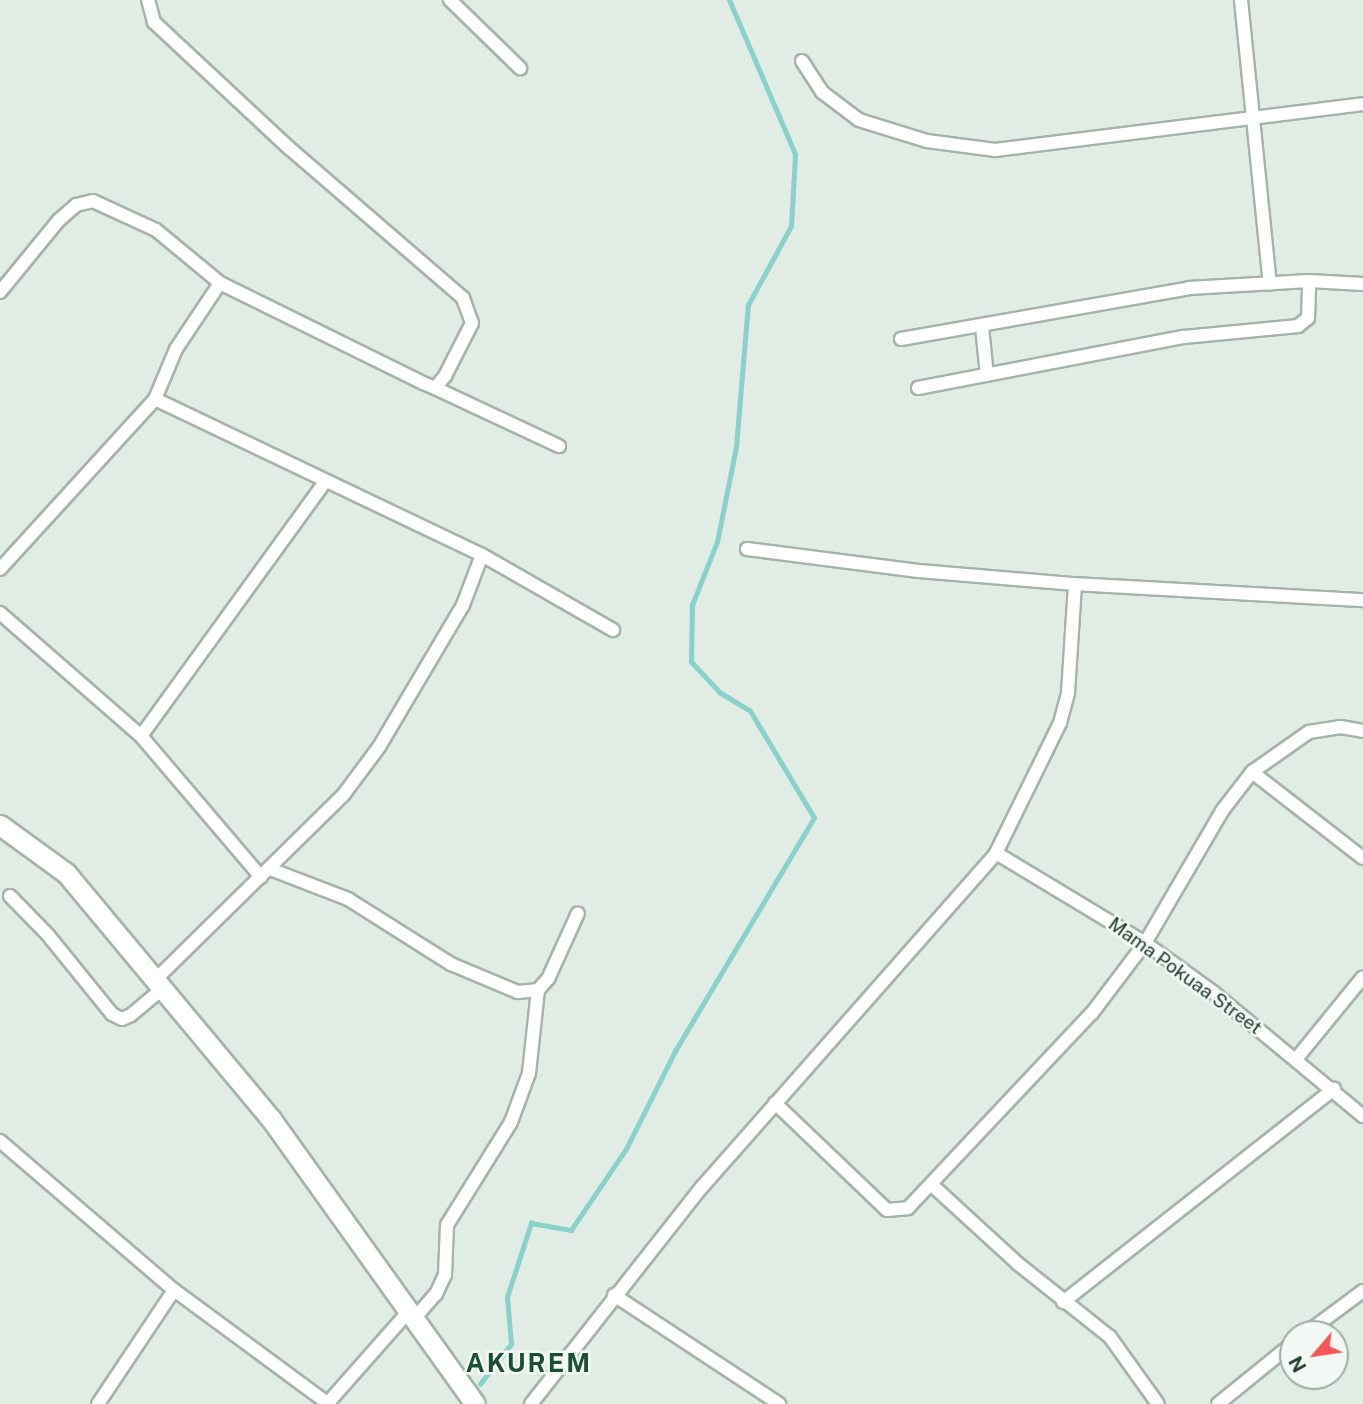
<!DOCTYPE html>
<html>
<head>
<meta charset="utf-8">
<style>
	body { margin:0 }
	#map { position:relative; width:1363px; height:1404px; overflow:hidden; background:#e1ece4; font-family:"Public Sans",sans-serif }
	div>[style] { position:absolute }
	.stream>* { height:4.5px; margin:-2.25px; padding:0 2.25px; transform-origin:2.25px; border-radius:2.25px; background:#89d1ca }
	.roads { filter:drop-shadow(2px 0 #a4b4aa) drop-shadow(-2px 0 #a4b4aa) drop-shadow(0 2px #a4b4aa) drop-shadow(0 -2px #a4b4aa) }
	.street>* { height:12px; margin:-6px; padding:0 6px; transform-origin:6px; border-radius:6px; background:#fff }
	.secondary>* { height:19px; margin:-9.5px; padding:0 9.5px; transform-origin:9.5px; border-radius:9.5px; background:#fff }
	span { translate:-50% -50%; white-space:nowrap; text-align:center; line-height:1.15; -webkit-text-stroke:5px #f2f8f3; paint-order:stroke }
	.street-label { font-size:19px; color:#213d2e }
	.district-label { font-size:26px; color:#1d4f36; font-weight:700; letter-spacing:2px }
	.north { position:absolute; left:1279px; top:1320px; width:70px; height:70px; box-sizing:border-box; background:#f2f8f3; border:2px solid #9eada4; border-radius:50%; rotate:241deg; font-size:19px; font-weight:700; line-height:28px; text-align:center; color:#213d2e }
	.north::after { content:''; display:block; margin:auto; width:24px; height:32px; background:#f35859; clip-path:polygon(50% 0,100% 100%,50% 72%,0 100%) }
</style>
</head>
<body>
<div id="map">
	<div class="stream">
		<div style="left:480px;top:1384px;width:51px;rotate:-52.2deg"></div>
		<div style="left:511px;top:1344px;width:47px;rotate:-94.9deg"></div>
		<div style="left:507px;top:1297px;width:78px;rotate:-72deg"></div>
		<div style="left:531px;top:1223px;width:41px;rotate:9.9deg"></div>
		<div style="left:571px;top:1230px;width:98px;rotate:-55.8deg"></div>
		<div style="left:626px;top:1149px;width:110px;rotate:-63.4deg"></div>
		<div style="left:675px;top:1051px;width:271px;rotate:-59.2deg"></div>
		<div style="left:814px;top:818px;width:125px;rotate:-120.9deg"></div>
		<div style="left:750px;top:711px;width:35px;rotate:-149deg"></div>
		<div style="left:720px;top:693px;width:42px;rotate:-133.1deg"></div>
		<div style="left:691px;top:662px;width:57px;rotate:-89deg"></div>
		<div style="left:692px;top:605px;width:68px;rotate:-68.4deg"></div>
		<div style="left:717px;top:542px;width:97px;rotate:-78.7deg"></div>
		<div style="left:736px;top:447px;width:143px;rotate:-85.2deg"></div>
		<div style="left:748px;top:305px;width:90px;rotate:-61.4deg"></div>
		<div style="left:791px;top:226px;width:72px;rotate:-86.8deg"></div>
		<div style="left:795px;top:154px;width:168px;rotate:-113.2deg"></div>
	</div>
	<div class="roads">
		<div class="street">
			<div style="left:450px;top:0;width:98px;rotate:44.2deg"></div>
			<div style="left:1241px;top:0;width:285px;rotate:84.2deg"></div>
			<div style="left:802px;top:61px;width:37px;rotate:57deg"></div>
			<div style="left:822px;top:92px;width:46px;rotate:37.1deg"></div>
			<div style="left:859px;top:120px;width:71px;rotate:17.2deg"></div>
			<div style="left:927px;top:141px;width:69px;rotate:7.5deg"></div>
			<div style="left:995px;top:150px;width:371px;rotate:-7.1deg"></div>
			<div style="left:0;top:292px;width:93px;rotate:-50.7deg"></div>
			<div style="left:59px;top:220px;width:23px;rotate:-41deg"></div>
			<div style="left:76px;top:205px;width:17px;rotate:-13deg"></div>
			<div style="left:93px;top:201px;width:69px;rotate:24.7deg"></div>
			<div style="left:156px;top:230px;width:83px;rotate:39.6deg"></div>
			<div style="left:220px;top:283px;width:226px;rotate:26.2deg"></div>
			<div style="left:423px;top:383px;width:13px;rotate:23deg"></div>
			<div style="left:435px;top:388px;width:16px;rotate:-50deg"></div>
			<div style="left:445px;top:376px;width:59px;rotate:-63deg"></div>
			<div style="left:472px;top:323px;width:27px;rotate:-110deg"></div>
			<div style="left:463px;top:298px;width:230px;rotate:-139.2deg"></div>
			<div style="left:289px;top:148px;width:185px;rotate:-137deg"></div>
			<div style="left:154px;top:22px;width:23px;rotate:-105deg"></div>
			<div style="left:982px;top:327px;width:48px;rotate:84.1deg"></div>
			<div style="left:901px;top:339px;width:292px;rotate:-10deg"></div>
			<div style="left:1189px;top:288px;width:120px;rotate:-3.3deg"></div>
			<div style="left:1309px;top:281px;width:54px;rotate:3.2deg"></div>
			<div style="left:435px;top:388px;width:137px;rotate:25.1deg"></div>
			<div style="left:918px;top:388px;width:271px;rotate:-10.9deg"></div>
			<div style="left:1184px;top:337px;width:115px;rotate:-5.5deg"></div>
			<div style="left:1298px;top:326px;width:13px;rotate:-39deg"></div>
			<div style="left:1308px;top:318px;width:37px;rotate:-88deg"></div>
			<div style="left:155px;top:399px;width:362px;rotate:25.5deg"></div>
			<div style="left:482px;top:555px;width:151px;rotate:29.8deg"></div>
			<div style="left:747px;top:549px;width:173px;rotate:7.3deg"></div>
			<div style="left:919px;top:571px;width:157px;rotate:4.8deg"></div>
			<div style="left:1075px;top:584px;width:288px;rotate:3.2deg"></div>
			<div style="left:0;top:569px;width:230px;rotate:-47.6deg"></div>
			<div style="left:155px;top:399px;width:54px;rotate:-67.2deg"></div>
			<div style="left:176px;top:349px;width:79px;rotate:-56.3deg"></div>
			<div style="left:0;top:613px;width:187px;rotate:41.1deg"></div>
			<div style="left:141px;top:736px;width:185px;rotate:49.6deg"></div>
			<div style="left:141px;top:736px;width:314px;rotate:-54.1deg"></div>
			<div style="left:1252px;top:772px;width:140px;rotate:37.8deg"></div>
			<div style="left:996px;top:853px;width:174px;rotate:31.1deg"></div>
			<div style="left:1145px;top:943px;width:84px;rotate:35.8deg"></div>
			<div style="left:1213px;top:992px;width:195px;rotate:39.6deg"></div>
			<div style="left:270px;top:869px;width:84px;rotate:21deg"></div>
			<div style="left:348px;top:899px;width:122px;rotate:32.3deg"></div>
			<div style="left:451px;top:964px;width:73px;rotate:22.7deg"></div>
			<div style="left:518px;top:992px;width:20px;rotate:-6deg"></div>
			<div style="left:538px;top:990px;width:15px;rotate:-48deg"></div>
			<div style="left:548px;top:979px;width:72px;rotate:-65.6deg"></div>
			<div style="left:10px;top:896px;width:54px;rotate:45.7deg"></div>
			<div style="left:48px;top:935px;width:102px;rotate:51deg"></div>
			<div style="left:112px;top:1014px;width:11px;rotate:27deg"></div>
			<div style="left:122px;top:1019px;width:10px;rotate:-24deg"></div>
			<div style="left:131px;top:1015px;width:40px;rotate:-40deg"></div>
			<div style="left:155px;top:980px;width:265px;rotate:-44.5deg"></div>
			<div style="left:344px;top:794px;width:59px;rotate:-53.3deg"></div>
			<div style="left:379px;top:747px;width:165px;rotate:-59.4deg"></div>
			<div style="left:463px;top:605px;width:53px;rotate:-69.2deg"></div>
			<div style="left:1297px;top:1058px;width:104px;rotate:-50.8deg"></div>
			<div style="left:775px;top:1103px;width:155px;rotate:43.7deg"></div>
			<div style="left:887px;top:1210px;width:21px;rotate:-5deg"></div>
			<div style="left:908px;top:1208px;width:268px;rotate:-46.7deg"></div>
			<div style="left:1092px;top:1013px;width:88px;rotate:-52.9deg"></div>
			<div style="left:1145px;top:943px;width:153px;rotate:-59.7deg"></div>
			<div style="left:1222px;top:811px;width:49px;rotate:-52.4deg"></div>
			<div style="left:1252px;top:772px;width:70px;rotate:-35.1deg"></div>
			<div style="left:1309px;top:732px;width:32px;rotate:-9deg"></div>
			<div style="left:1341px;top:727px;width:22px;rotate:10deg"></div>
			<div style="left:0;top:1141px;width:229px;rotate:40.6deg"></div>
			<div style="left:174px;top:1290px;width:190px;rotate:36.4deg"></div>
			<div style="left:932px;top:1185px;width:115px;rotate:42.5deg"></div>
			<div style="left:1017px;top:1263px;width:119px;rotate:38.5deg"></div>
			<div style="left:1110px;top:1337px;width:82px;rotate:54.4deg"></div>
			<div style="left:614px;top:1295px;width:198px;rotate:33.4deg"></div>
			<div style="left:1063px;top:1302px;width:345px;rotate:-38.2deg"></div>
			<div style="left:413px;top:1320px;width:35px;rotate:-49deg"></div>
			<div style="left:436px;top:1294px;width:21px;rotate:-65deg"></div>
			<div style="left:445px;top:1275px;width:50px;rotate:-87.7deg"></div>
			<div style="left:447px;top:1225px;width:121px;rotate:-58.1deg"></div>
			<div style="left:511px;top:1122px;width:52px;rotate:-69.8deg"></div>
			<div style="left:529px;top:1073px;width:83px;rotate:-83.8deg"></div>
			<div style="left:1305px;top:1334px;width:72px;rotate:-36.6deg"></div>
			<div style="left:98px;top:1404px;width:137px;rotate:-56.3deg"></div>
			<div style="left:327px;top:1404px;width:123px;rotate:-48.6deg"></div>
			<div style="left:531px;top:1404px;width:276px;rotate:-51.8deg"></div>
			<div style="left:702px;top:1187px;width:445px;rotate:-48.6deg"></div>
			<div style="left:996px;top:853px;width:145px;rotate:-63.8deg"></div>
			<div style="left:1060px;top:723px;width:31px;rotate:-75deg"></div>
			<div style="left:1068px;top:693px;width:109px;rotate:-86.3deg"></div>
			<div style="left:1218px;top:1404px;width:97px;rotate:-39.1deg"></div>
		</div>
		<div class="secondary">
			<div style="left:0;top:825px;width:82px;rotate:36deg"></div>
			<div style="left:66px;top:873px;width:320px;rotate:50.2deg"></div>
			<div style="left:271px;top:1119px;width:350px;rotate:54.4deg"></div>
		</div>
	</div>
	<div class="street-label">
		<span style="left:1185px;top:976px;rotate:36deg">Mama Pokuaa Street</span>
	</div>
	<div class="district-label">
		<span style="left:529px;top:1363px">AKUREM</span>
	</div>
	<div class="north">N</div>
</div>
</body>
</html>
